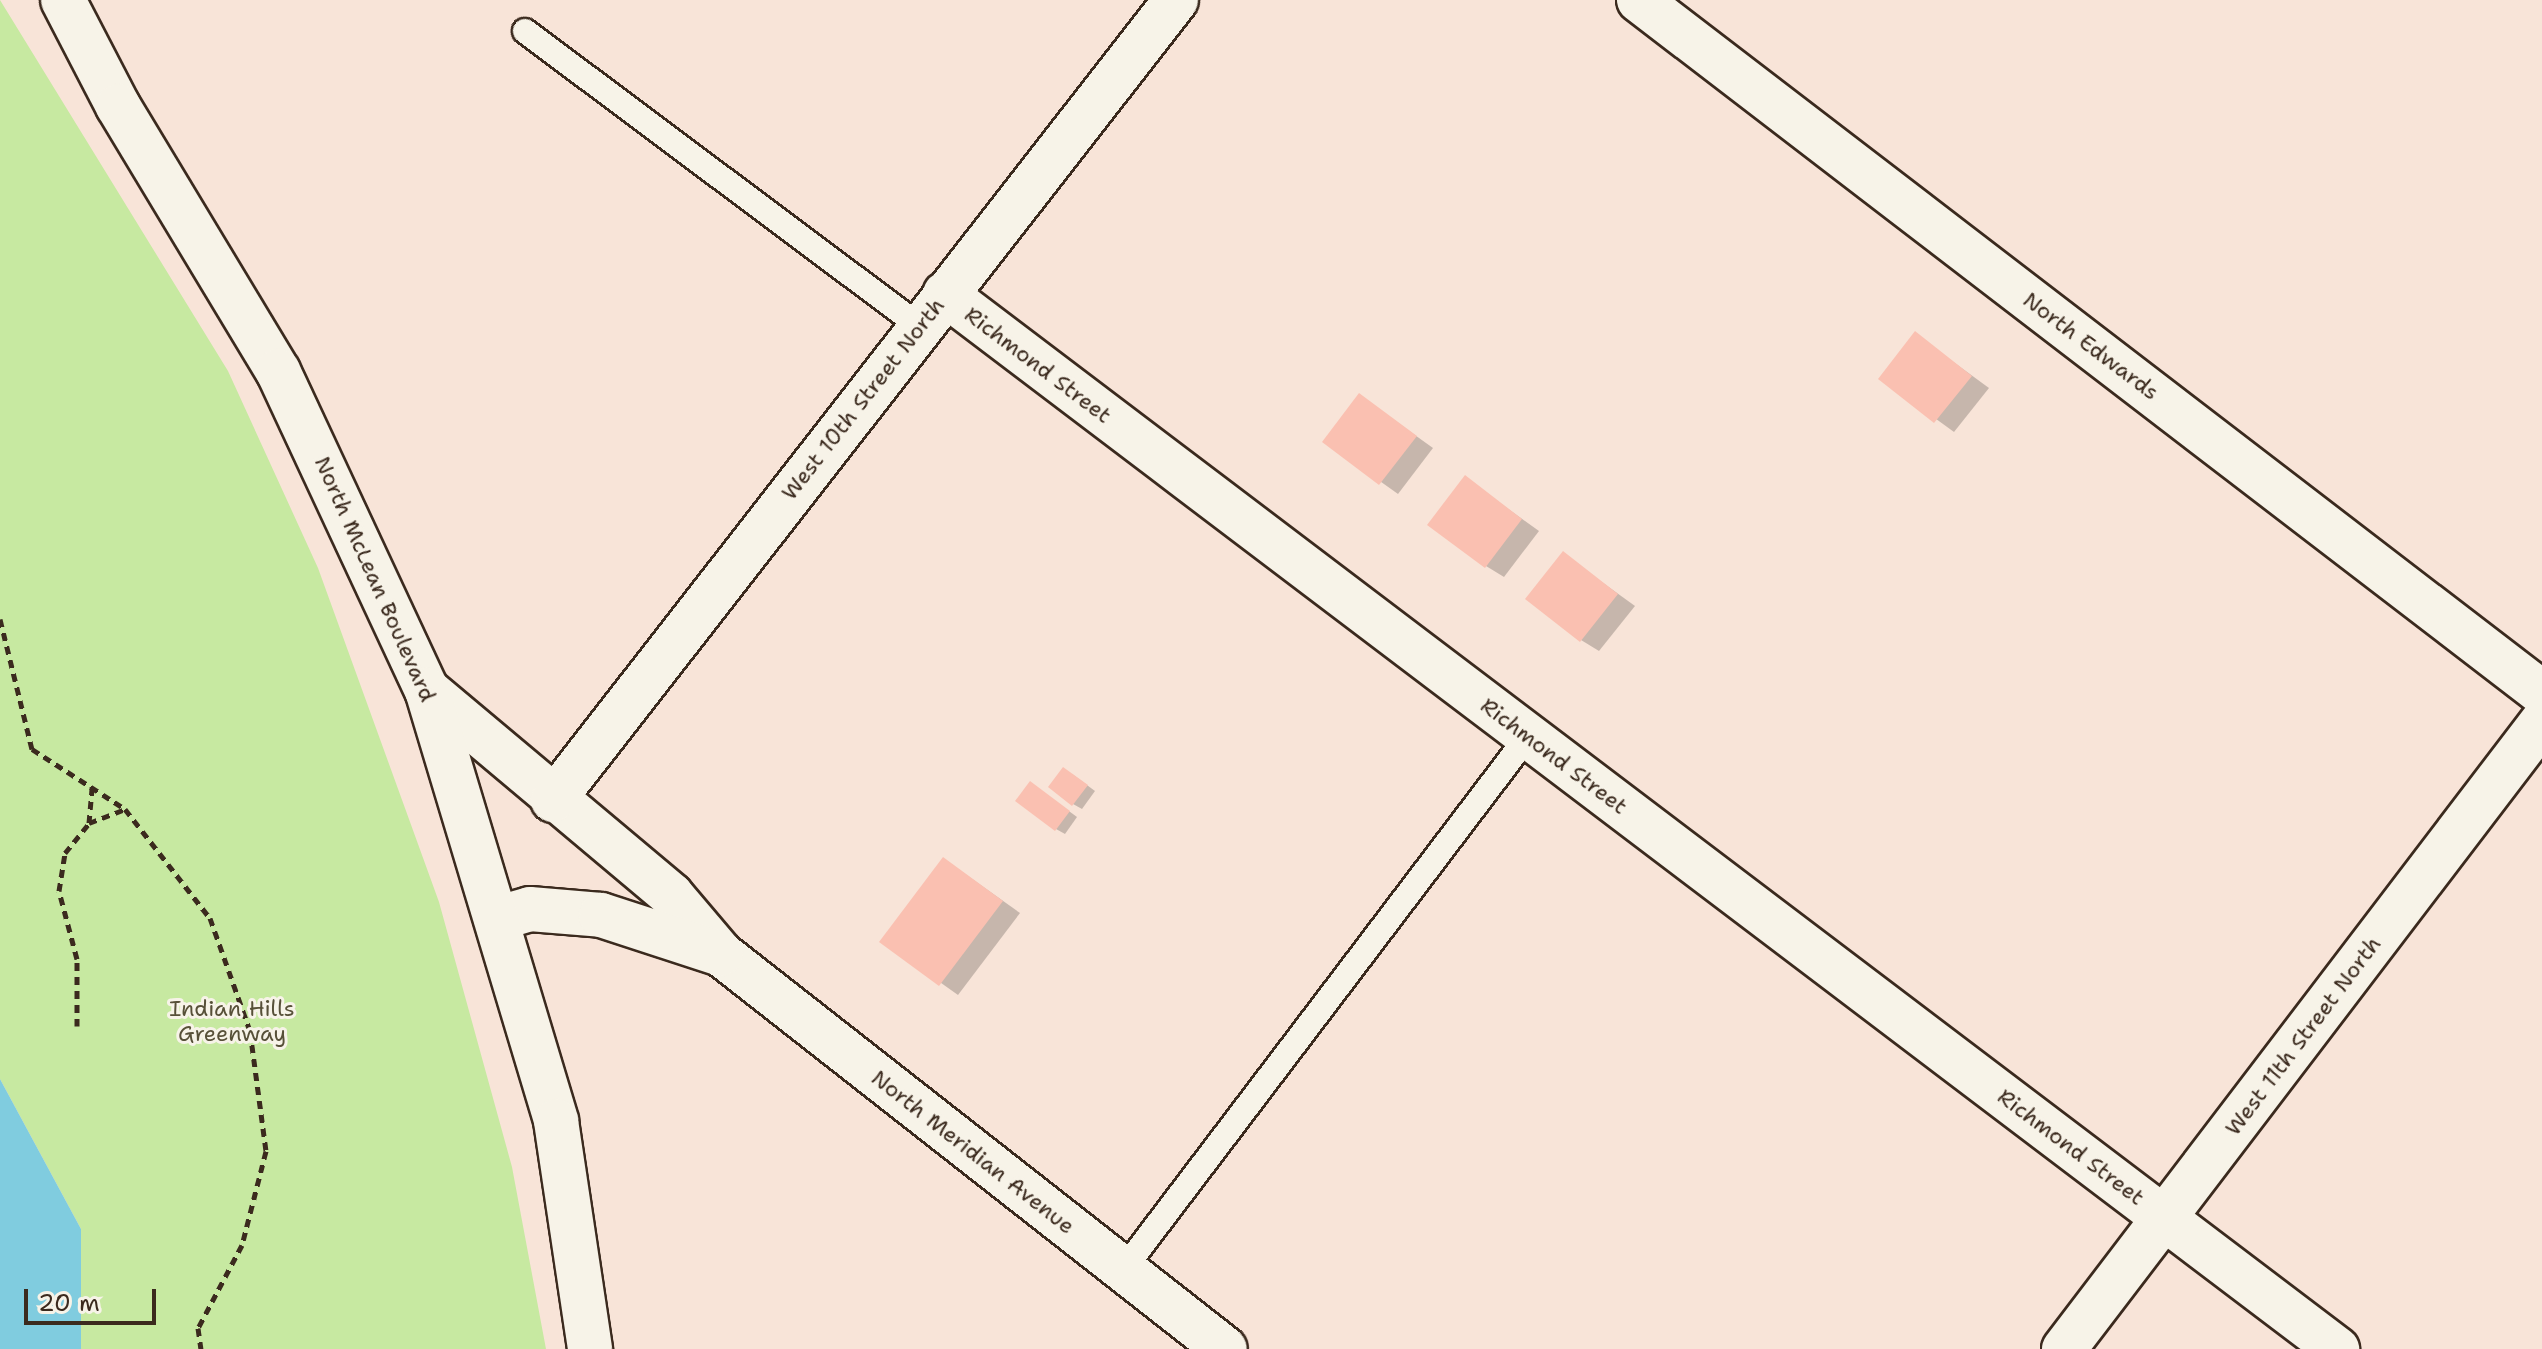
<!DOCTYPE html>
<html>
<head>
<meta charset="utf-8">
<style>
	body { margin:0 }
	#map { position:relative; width:2542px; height:1349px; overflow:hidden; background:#f8e4d8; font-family:"Shantell Sans",sans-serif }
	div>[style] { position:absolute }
	.green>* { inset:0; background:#c7e9a1 }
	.water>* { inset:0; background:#80ccdf }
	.shadow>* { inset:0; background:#0003 }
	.building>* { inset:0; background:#fac0b1 }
	.path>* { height:5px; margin-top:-2.5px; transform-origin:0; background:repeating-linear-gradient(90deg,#3b2a1e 0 8px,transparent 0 14px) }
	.roads { filter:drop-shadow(2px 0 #3b2a1e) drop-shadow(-2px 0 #3b2a1e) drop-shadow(0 2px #3b2a1e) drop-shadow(0 -2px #3b2a1e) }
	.service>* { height:24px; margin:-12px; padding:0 12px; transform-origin:12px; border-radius:12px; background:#f7f3e8 }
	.minor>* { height:44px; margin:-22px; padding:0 22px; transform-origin:22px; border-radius:22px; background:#f7f3e8 }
	.secondary>* { height:44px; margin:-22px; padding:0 22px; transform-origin:22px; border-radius:22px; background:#f7f3e8 }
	span { translate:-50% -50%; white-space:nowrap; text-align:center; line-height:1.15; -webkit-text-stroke:6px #f7f3e8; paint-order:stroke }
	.street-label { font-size:22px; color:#3b2a1e }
	.park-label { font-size:22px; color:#575038 }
	.scale { position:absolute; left:24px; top:1289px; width:132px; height:36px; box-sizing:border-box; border:4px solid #3b2a1e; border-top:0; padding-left:10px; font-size:24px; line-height:28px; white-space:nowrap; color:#3b2a1e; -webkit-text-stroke:6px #f7f3e8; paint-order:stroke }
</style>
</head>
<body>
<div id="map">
	<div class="green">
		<div style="clip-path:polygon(0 0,228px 371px,318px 568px,439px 902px,512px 1167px,546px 1349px,81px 1349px,81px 1229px,0 1079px)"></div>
	</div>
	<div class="water">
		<div style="clip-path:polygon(0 1079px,81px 1229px,81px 1349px,0 1349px)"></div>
	</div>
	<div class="shadow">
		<div style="clip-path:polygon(1915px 334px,1989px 388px,1954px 432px,1881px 379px)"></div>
		<div style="clip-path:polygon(1359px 395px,1433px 448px,1398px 494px,1325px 442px)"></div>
		<div style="clip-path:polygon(1465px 478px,1539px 531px,1504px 577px,1486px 566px)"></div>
		<div style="clip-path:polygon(1563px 554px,1635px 606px,1599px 651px,1581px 640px)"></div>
		<div style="clip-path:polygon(1072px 774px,1095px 791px,1082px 809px,1073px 804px)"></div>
		<div style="clip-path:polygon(1039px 789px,1077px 817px,1065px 834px,1056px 829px)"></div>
		<div style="clip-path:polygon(944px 859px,1020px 913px,958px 995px,882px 941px)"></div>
	</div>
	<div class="building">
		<div style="clip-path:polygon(1915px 331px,1972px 376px,1934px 423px,1878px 379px)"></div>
		<div style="clip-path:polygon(1359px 393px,1417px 436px,1379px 485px,1322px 442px)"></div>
		<div style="clip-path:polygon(1465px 475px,1522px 519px,1485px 568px,1427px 525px)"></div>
		<div style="clip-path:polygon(1563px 551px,1618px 594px,1580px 642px,1525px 599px)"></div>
		<div style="clip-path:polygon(1063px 767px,1088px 785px,1072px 806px,1048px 787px)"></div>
		<div style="clip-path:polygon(1030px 781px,1070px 811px,1055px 831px,1015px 801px)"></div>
		<div style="clip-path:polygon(943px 857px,1003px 901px,939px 986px,879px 942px)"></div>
	</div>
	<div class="path">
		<div style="left:0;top:619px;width:134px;rotate:76.2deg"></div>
		<div style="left:32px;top:749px;width:111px;rotate:32.8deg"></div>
		<div style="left:125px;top:809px;width:138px;rotate:52.1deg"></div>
		<div style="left:210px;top:918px;width:120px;rotate:70.5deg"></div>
		<div style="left:250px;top:1031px;width:121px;rotate:82.4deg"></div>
		<div style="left:266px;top:1151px;width:97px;rotate:104.3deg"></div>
		<div style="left:242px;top:1245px;width:94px;rotate:117.9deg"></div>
		<div style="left:198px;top:1328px;width:21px;rotate:82deg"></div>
		<div style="left:89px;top:823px;width:39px;rotate:-21deg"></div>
		<div style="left:77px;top:1026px;width:67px;rotate:-90deg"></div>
		<div style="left:77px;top:959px;width:70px;rotate:-104.8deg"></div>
		<div style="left:59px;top:891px;width:38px;rotate:-81deg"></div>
		<div style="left:65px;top:853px;width:38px;rotate:-51deg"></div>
		<div style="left:89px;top:823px;width:38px;rotate:-85deg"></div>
	</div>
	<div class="roads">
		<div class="service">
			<div style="left:525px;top:31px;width:493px;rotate:36.8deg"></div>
			<div style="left:1123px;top:1270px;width:670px;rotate:-52.82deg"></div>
		</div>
		<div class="minor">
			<div style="left:1639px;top:0;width:1138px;rotate:37.5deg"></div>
			<div style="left:945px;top:294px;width:1747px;rotate:37.16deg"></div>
			<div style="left:427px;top:690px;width:319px;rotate:40deg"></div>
			<div style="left:671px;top:895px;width:77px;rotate:49.7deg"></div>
			<div style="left:721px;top:954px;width:640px;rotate:38.09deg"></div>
			<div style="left:553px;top:800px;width:1014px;rotate:-52.09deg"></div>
			<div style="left:499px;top:918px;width:32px;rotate:-16deg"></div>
			<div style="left:530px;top:909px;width:71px;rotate:4.8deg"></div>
			<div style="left:601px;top:915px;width:126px;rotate:18deg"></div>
			<div style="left:2064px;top:1349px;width:788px;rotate:-52.68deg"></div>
		</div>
		<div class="secondary">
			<div style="left:63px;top:0;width:119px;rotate:62.6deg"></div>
			<div style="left:118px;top:106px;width:310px;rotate:58.9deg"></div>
			<div style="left:278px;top:371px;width:352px;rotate:65deg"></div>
			<div style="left:427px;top:690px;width:450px;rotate:73.3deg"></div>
			<div style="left:556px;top:1121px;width:231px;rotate:81.5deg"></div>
		</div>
	</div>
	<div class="street-label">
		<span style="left:2091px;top:346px;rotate:37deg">North Edwards</span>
		<span style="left:1038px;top:365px;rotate:37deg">Richmond Street</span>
		<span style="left:863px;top:399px;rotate:-52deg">West 10th Street North</span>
		<span style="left:375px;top:579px;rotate:66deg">North McLean Boulevard</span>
		<span style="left:1554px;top:756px;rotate:37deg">Richmond Street</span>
		<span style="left:2303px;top:1036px;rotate:-53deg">West 11th Street North</span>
		<span style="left:2071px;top:1147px;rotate:37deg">Richmond Street</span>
		<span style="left:973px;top:1152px;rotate:38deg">North Meridian Avenue</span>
	</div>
	<div class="park-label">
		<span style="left:232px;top:1021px">Indian Hills<br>Greenway</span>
	</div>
	<div class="scale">20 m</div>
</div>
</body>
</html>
